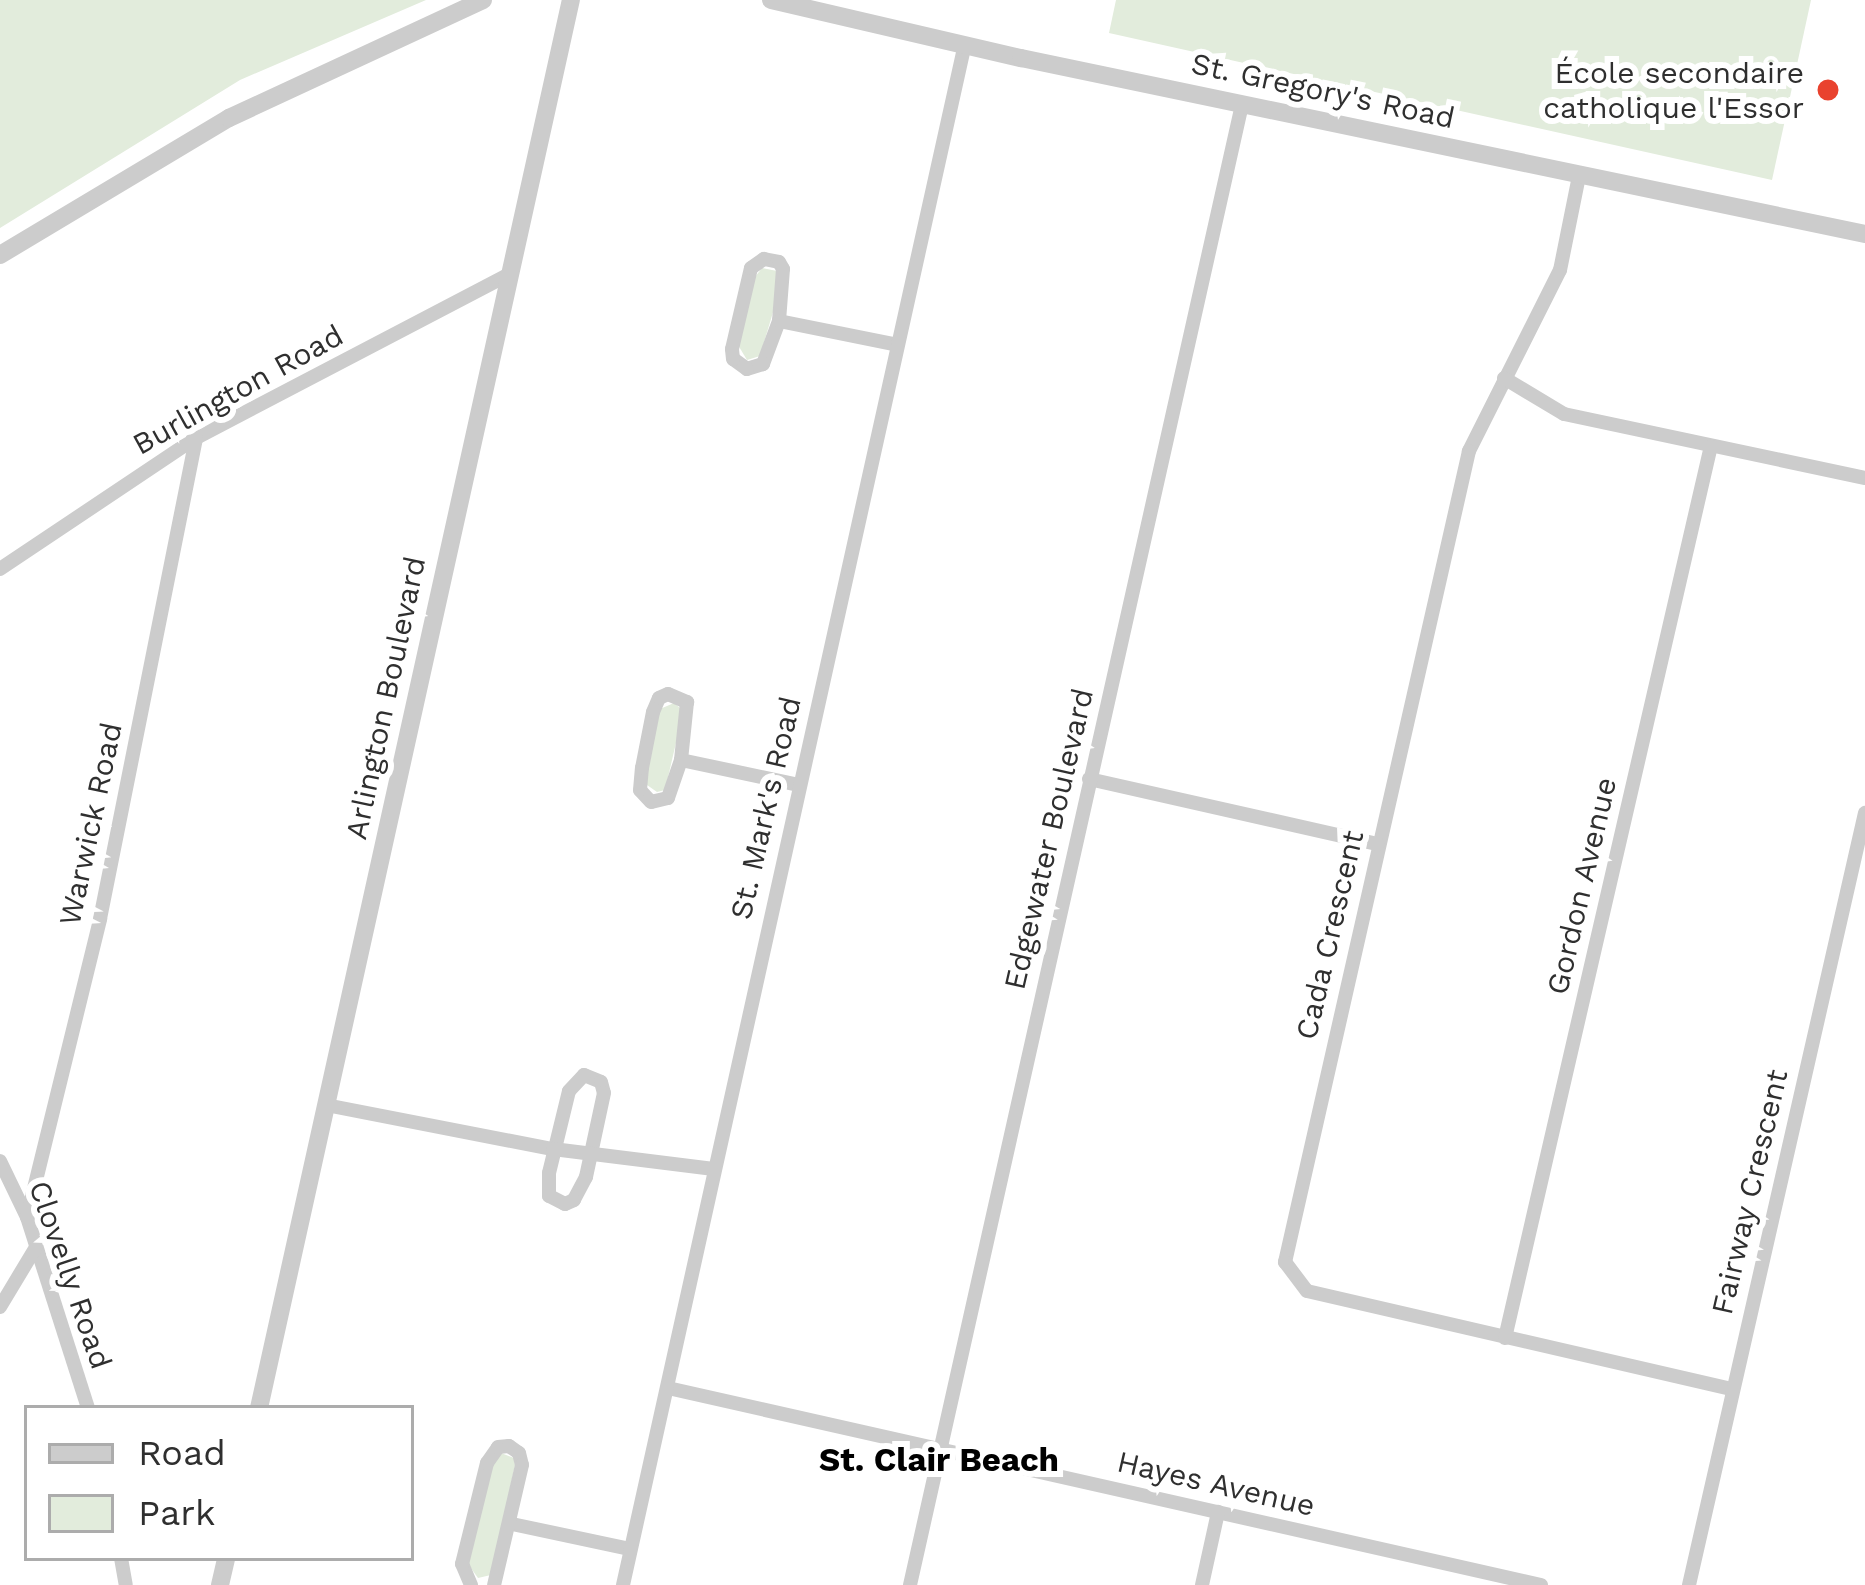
<!DOCTYPE html>
<html>
<head>
<meta charset="utf-8">
<style>
	body { margin:0 }
	#map { position:relative; width:1865px; height:1585px; overflow:hidden; background:#fff; font-family:"Work Sans",sans-serif }
	div>[style] { position:absolute }
	.green>* { inset:0; background:#e2ecdc }
	.minor>* { height:14px; margin:-7px; padding:0 7px; transform-origin:7px; border-radius:7px; background:#ccc }
	.tertiary>* { height:18px; margin:-9px; padding:0 9px; transform-origin:9px; border-radius:9px; background:#ccc }
	.dots>* { width:33px; height:33px; translate:-50% -50%; box-sizing:border-box; border:6px solid #fff; border-radius:50% }
	span { translate:-50% -50%; white-space:nowrap; text-align:center; line-height:1.15; -webkit-text-stroke:12px #fff; paint-order:stroke }
	.poi-label { font-size:30px; color:#2f2f2f }
	.right { translate:-100% -50%; text-align:right }
	.street-label { font-size:30px; color:#2f2f2f }
	.neighbourhood-label { font-size:33px; color:#000; font-weight:700 }
	.legend { position:absolute; left:24px; top:1405px; width:390px; height:156px; box-sizing:border-box; background:#fff; border:3px solid #acacac; margin:0; padding:15px 21px; list-style:none; font-size:36px; color:#2f2f2f }
	.legend li { display:flex; align-items:center; gap:24px; height:60px }
	.legend b { width:60px; border:3px solid #acacac }
</style>
</head>
<body>
<div id="map">
	<div class="green">
		<div style="clip-path:polygon(0 0,426px 0,240px 80px,0 228px)"></div>
		<div style="clip-path:polygon(1116px 0,1811px 0,1772px 180px,1109px 33px)"></div>
		<div style="clip-path:polygon(762px 268px,777px 271px,776px 302px,760px 356px,747px 360px,738px 345px,755px 277px)"></div>
		<div style="clip-path:polygon(674px 703px,680px 708px,679px 730px,665px 790px,657px 792px,647px 785px,646px 769px,660px 709px)"></div>
		<div style="clip-path:polygon(501px 1453px,514px 1458px,515px 1465px,491px 1575px,478px 1578px,468px 1564px,491px 1465px)"></div>
	</div>
	<div class="minor">
		<div style="left:1579px;top:176px;width:96px;rotate:101.4deg"></div>
		<div style="left:1560px;top:270px;width:203px;rotate:116.7deg"></div>
		<div style="left:1469px;top:451px;width:832px;rotate:102.78deg"></div>
		<div style="left:1285px;top:1262px;width:36px;rotate:53deg"></div>
		<div style="left:1307px;top:1291px;width:436px;rotate:13deg"></div>
		<div style="left:764px;top:259px;width:15px;rotate:11deg"></div>
		<div style="left:779px;top:262px;width:8px;rotate:60deg"></div>
		<div style="left:783px;top:269px;width:52px;rotate:94.4deg"></div>
		<div style="left:779px;top:321px;width:46px;rotate:110.4deg"></div>
		<div style="left:763px;top:364px;width:17px;rotate:163deg"></div>
		<div style="left:747px;top:369px;width:17px;rotate:-144deg"></div>
		<div style="left:733px;top:359px;width:10px;rotate:-96deg"></div>
		<div style="left:732px;top:349px;width:83px;rotate:-76.8deg"></div>
		<div style="left:751px;top:268px;width:16px;rotate:-35deg"></div>
		<div style="left:779px;top:321px;width:121px;rotate:11.4deg"></div>
		<div style="left:1504px;top:378px;width:70px;rotate:31deg"></div>
		<div style="left:1564px;top:414px;width:308px;rotate:12deg"></div>
		<div style="left:0;top:569px;width:236px;rotate:-33.8deg"></div>
		<div style="left:196px;top:438px;width:356px;rotate:-27.6deg"></div>
		<div style="left:668px;top:694px;width:21px;rotate:23deg"></div>
		<div style="left:687px;top:702px;width:58px;rotate:95.9deg"></div>
		<div style="left:681px;top:760px;width:40px;rotate:108.9deg"></div>
		<div style="left:668px;top:798px;width:17px;rotate:167deg"></div>
		<div style="left:651px;top:802px;width:16px;rotate:-133deg"></div>
		<div style="left:640px;top:790px;width:22px;rotate:-85deg"></div>
		<div style="left:642px;top:768px;width:57px;rotate:-78.9deg"></div>
		<div style="left:653px;top:712px;width:15px;rotate:-67deg"></div>
		<div style="left:659px;top:698px;width:10px;rotate:-24deg"></div>
		<div style="left:681px;top:760px;width:121px;rotate:12deg"></div>
		<div style="left:1089px;top:779px;width:296px;rotate:12.7deg"></div>
		<div style="left:584px;top:1075px;width:18px;rotate:22deg"></div>
		<div style="left:601px;top:1082px;width:11px;rotate:75deg"></div>
		<div style="left:604px;top:1093px;width:86px;rotate:102.1deg"></div>
		<div style="left:586px;top:1177px;width:26px;rotate:118deg"></div>
		<div style="left:574px;top:1200px;width:10px;rotate:156deg"></div>
		<div style="left:565px;top:1204px;width:18px;rotate:-153deg"></div>
		<div style="left:549px;top:1196px;width:23px;rotate:-90deg"></div>
		<div style="left:549px;top:1173px;width:84px;rotate:-76.3deg"></div>
		<div style="left:569px;top:1091px;width:22px;rotate:-47deg"></div>
		<div style="left:326px;top:1105px;width:231px;rotate:11deg"></div>
		<div style="left:553px;top:1149px;width:162px;rotate:7.1deg"></div>
		<div style="left:0;top:1161px;width:62px;rotate:64.3deg"></div>
		<div style="left:27px;top:1217px;width:201px;rotate:72.3deg"></div>
		<div style="left:27px;top:1217px;width:307px;rotate:-76.2deg"></div>
		<div style="left:100px;top:919px;width:490px;rotate:-78.7deg"></div>
		<div style="left:0;top:1307px;width:70px;rotate:-59deg"></div>
		<div style="left:1505px;top:1338px;width:915px;rotate:-77deg"></div>
		<div style="left:668px;top:1388px;width:895px;rotate:12.72deg"></div>
		<div style="left:512px;top:1524px;width:121px;rotate:12deg"></div>
		<div style="left:121px;top:1558px;width:27px;rotate:80deg"></div>
		<div style="left:471px;top:1585px;width:23px;rotate:-113deg"></div>
		<div style="left:462px;top:1564px;width:104px;rotate:-76.1deg"></div>
		<div style="left:487px;top:1463px;width:19px;rotate:-55deg"></div>
		<div style="left:498px;top:1447px;width:11px;rotate:-5deg"></div>
		<div style="left:509px;top:1446px;width:12px;rotate:35deg"></div>
		<div style="left:519px;top:1453px;width:12px;rotate:76deg"></div>
		<div style="left:522px;top:1465px;width:123px;rotate:103.1deg"></div>
		<div style="left:623px;top:1585px;width:1578px;rotate:-77.49deg"></div>
		<div style="left:910px;top:1585px;width:1518px;rotate:-77.36deg"></div>
		<div style="left:1202px;top:1585px;width:75px;rotate:-77.6deg"></div>
		<div style="left:1689px;top:1585px;width:792px;rotate:-77.16deg"></div>
	</div>
	<div class="tertiary">
		<div style="left:771px;top:0;width:257px;rotate:13.1deg"></div>
		<div style="left:1021px;top:58px;width:862px;rotate:11.78deg"></div>
		<div style="left:0;top:255px;width:267px;rotate:-30.9deg"></div>
		<div style="left:229px;top:118px;width:280px;rotate:-24.9deg"></div>
		<div style="left:259px;top:1408px;width:1442px;rotate:-77.51deg"></div>
		<div style="left:220px;top:1585px;width:28px;rotate:-77deg"></div>
	</div>
	<div class="dots">
		<div style="left:1828px;top:90px;background:#e9422e"></div>
	</div>
	<div class="poi-label">
		<span class="right" style="left:1804px;top:90px">École secondaire<br>catholique l'Essor</span>
	</div>
	<div class="street-label">
		<span style="left:1323px;top:91px;rotate:12deg">St. Gregory's Road</span>
		<span style="left:238px;top:390px;rotate:-29deg">Burlington Road</span>
		<span style="left:386px;top:698px;rotate:-78deg">Arlington Boulevard</span>
		<span style="left:766px;top:808px;rotate:-77deg">St. Mark's Road</span>
		<span style="left:91px;top:824px;rotate:-78deg">Warwick Road</span>
		<span style="left:1049px;top:839px;rotate:-77deg">Edgewater Boulevard</span>
		<span style="left:1582px;top:886px;rotate:-77deg">Gordon Avenue</span>
		<span style="left:1330px;top:935px;rotate:-77deg">Cada Crescent</span>
		<span style="left:1750px;top:1192px;rotate:-77deg">Fairway Crescent</span>
		<span style="left:70px;top:1275px;rotate:71deg">Clovelly Road</span>
		<span style="left:1216px;top:1484px;rotate:13deg">Hayes Avenue</span>
	</div>
	<div class="neighbourhood-label">
		<span style="left:939px;top:1460px">St. Clair Beach</span>
	</div>
	<ul class="legend">
	<li><b style="height:15px;background:#ccc"></b>Road</li>
	<li><b style="height:33px;background:#e2ecdc"></b>Park</li>
	</ul>
</div>
</body>
</html>
